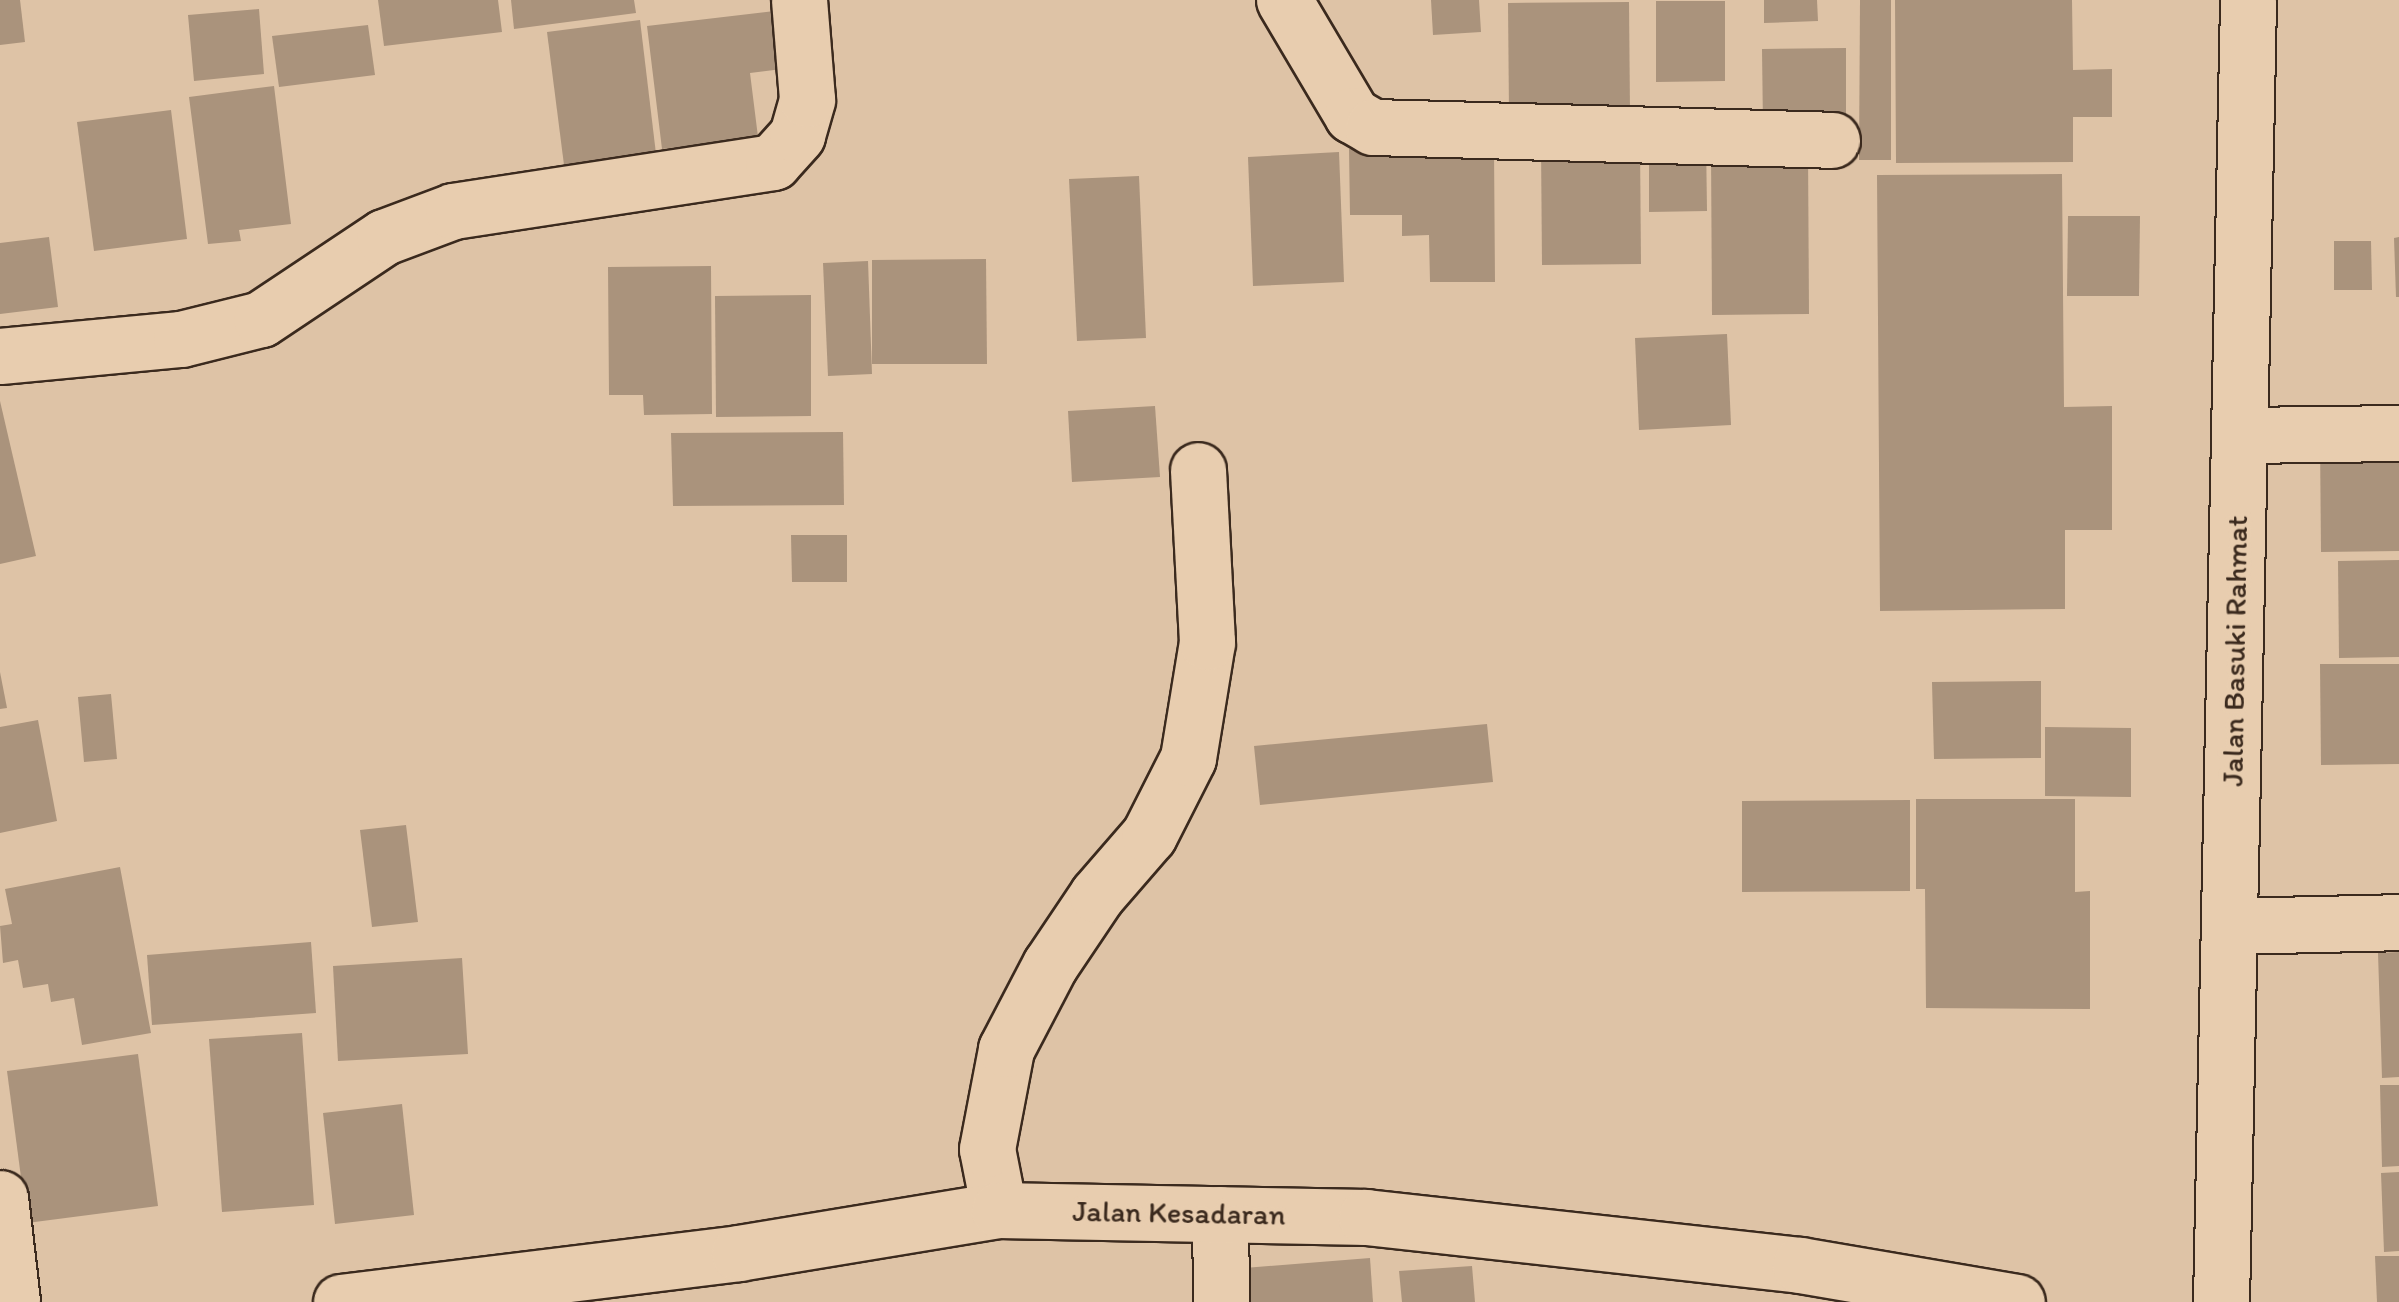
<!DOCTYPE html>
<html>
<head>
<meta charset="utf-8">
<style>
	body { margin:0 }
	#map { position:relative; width:2399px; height:1302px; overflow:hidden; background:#dec3a6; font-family:Itim,sans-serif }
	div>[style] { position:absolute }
	.building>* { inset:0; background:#aa937c }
	.roads { filter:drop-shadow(2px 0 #3b2a1e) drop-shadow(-2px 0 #3b2a1e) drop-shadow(0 2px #3b2a1e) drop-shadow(0 -2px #3b2a1e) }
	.minor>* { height:55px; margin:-27.5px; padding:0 27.5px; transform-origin:27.5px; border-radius:27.5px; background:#e8cdaf }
	.trunk>* { height:55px; margin:-27.5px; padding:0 27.5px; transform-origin:27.5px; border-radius:27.5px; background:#e8cdaf }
	span { translate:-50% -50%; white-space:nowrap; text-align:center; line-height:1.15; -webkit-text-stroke:9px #e8cdaf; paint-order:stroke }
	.street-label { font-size:30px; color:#3b2a1e }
</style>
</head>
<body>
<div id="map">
	<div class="building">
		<div style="clip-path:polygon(0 0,20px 0,25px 42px,0 45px)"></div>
		<div style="clip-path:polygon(378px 0,498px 0,502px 32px,384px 46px)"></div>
		<div style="clip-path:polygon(511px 0,634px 0,636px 13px,514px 29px)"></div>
		<div style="clip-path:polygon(1431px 0,1479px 0,1481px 32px,1433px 35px)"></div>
		<div style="clip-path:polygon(1764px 0,1817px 0,1818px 21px,1764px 23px)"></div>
		<div style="clip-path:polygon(1860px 0,1891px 0,1891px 160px,1859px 160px)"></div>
		<div style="clip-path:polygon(1895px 0,2072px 0,2073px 70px,2112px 69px,2112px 117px,2073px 117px,2073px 162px,1896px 163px)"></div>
		<div style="clip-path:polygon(1656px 1px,1725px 1px,1725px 81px,1656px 82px)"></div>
		<div style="clip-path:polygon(1629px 2px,1630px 113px,1509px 113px,1508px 3px)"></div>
		<div style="clip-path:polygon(259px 9px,264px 74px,194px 81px,188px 15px)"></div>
		<div style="clip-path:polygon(791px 9px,798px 67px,750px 73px,758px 137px,662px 149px,647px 26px)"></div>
		<div style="clip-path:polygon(640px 20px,656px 154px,564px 165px,547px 32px)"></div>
		<div style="clip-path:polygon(368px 25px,375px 75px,279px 87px,272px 36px)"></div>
		<div style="clip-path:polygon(1846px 48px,1846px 126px,1763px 127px,1762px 49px)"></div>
		<div style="clip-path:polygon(274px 86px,291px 224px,239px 230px,241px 241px,208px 244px,189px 97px)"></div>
		<div style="clip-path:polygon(171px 110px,187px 239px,94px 251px,77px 122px)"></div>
		<div style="clip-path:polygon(1649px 140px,1706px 140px,1707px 211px,1649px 212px)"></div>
		<div style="clip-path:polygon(1640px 144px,1641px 264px,1542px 265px,1541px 145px)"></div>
		<div style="clip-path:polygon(1494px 148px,1495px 282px,1430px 282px,1429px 235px,1402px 236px,1402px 215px,1350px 215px,1349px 149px)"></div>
		<div style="clip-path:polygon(1808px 149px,1809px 314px,1712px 315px,1711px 150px)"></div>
		<div style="clip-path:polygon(1339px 152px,1344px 282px,1253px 286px,1248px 157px)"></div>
		<div style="clip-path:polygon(2062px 174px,2064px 407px,2112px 406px,2112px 530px,2065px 530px,2065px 609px,1880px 611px,1877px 175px)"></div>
		<div style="clip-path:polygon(1139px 176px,1146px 338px,1077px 341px,1069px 179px)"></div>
		<div style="clip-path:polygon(2068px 216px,2140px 216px,2139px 296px,2067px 296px)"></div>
		<div style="clip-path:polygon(49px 237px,58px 307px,0 314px,0 243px)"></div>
		<div style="clip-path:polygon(2399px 237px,2399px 297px,2396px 297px,2394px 238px)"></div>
		<div style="clip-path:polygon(2334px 241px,2371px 241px,2372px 290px,2334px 290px)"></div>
		<div style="clip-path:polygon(986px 259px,987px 364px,872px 364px,872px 260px)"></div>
		<div style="clip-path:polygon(868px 261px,872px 374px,828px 376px,823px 263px)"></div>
		<div style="clip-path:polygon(711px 266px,712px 414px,644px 415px,643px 395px,609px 395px,608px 267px)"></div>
		<div style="clip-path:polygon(811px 295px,811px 416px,716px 417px,715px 296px)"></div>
		<div style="clip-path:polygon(1727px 334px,1731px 425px,1639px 430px,1635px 338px)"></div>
		<div style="clip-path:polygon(0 401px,36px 556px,0 564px)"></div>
		<div style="clip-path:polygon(1155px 406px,1160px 477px,1072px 482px,1068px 411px)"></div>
		<div style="clip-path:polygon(843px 432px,844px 505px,673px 506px,671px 433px)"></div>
		<div style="clip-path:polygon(2320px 439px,2399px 439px,2399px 551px,2321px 552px)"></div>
		<div style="clip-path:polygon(791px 535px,847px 535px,847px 582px,792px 582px)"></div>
		<div style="clip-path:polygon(2399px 560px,2399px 657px,2339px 658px,2338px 561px)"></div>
		<div style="clip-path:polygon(2320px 664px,2399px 664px,2399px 764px,2321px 765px)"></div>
		<div style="clip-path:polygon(0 672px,7px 708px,0 709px)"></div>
		<div style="clip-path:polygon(2041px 681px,2041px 758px,1934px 759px,1932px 682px)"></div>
		<div style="clip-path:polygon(111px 694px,117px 759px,84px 762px,78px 697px)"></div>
		<div style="clip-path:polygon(38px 720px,57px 821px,0 833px,0 727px)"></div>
		<div style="clip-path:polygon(1487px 724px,1493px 782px,1260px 805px,1254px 746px)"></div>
		<div style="clip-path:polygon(2045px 727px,2131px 728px,2131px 797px,2045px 796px)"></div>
		<div style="clip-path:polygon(1916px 799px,2075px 799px,2075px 892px,2090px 891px,2090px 1009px,1926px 1008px,1925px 889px,1916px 889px)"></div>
		<div style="clip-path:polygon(1910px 800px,1910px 891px,1742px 892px,1742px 801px)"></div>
		<div style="clip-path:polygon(406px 825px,418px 922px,372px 927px,360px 830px)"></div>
		<div style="clip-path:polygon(120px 867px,151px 1033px,82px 1045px,74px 998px,51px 1002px,48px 984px,23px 988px,18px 960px,3px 963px,0 926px,12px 924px,5px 889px)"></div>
		<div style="clip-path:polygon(311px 942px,316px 1013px,152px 1025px,147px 955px)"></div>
		<div style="clip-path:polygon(2399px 952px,2399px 1077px,2382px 1078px,2378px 953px)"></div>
		<div style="clip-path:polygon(462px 958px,468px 1054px,338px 1061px,333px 966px)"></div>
		<div style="clip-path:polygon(302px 1033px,314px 1205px,222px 1212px,209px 1039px)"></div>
		<div style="clip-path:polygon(138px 1054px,158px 1206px,27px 1223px,7px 1071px)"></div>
		<div style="clip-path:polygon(2380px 1085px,2399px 1085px,2399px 1166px,2382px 1167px)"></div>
		<div style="clip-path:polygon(402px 1104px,414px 1215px,335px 1224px,323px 1113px)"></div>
		<div style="clip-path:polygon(2399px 1172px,2399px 1251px,2384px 1252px,2381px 1173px)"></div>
		<div style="clip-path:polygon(2375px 1256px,2399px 1256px,2399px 1302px,2377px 1302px)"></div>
		<div style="clip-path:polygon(1370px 1258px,1373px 1302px,1234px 1302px,1232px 1269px)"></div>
		<div style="clip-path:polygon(1472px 1266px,1475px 1302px,1402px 1302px,1399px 1271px)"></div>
	</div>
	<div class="roads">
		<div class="minor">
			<div style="left:1284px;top:0;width:134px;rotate:59.4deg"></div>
			<div style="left:1352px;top:115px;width:24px;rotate:30deg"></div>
			<div style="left:1373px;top:127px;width:459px;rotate:1.6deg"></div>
			<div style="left:0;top:356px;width:182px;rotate:-5.4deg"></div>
			<div style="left:181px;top:339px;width:82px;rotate:-14deg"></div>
			<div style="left:261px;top:319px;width:148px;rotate:-33.7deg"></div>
			<div style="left:384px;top:237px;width:74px;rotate:-20.6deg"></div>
			<div style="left:453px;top:211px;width:324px;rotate:-8.7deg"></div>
			<div style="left:773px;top:162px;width:36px;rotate:-48deg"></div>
			<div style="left:797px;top:135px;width:37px;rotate:-74deg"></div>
			<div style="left:807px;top:99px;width:99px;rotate:-94.6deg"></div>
			<div style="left:2239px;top:435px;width:160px;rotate:-0.7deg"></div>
			<div style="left:2229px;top:926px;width:170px;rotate:-1.3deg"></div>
			<div style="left:0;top:1198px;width:105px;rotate:83.4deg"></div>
			<div style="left:999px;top:1210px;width:62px;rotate:-101.1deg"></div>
			<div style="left:987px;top:1149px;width:102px;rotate:-79.2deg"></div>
			<div style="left:1006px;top:1049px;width:95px;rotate:-62.4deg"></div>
			<div style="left:1050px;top:965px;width:84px;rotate:-56.1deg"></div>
			<div style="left:1097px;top:895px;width:79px;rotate:-49.1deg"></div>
			<div style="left:1149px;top:835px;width:86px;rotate:-63.1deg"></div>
			<div style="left:1188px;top:758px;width:118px;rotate:-80.7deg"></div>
			<div style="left:1207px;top:642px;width:172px;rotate:-93deg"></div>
			<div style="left:1220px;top:1214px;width:88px;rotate:89.3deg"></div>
			<div style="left:341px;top:1302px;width:401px;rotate:-7deg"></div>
			<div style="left:739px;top:1253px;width:264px;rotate:-9.4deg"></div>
			<div style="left:999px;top:1210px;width:367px;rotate:1.1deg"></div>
			<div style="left:1366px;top:1217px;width:437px;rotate:6.3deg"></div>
			<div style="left:1800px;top:1265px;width:220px;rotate:9.7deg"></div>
		</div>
		<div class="trunk">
			<div style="left:2221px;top:1302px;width:1302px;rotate:-88.81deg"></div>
		</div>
	</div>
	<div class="street-label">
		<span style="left:2235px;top:651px;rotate:-89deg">Jalan Basuki Rahmat</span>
		<span style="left:1179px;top:1213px;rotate:1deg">Jalan Kesadaran</span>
	</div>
</div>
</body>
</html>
